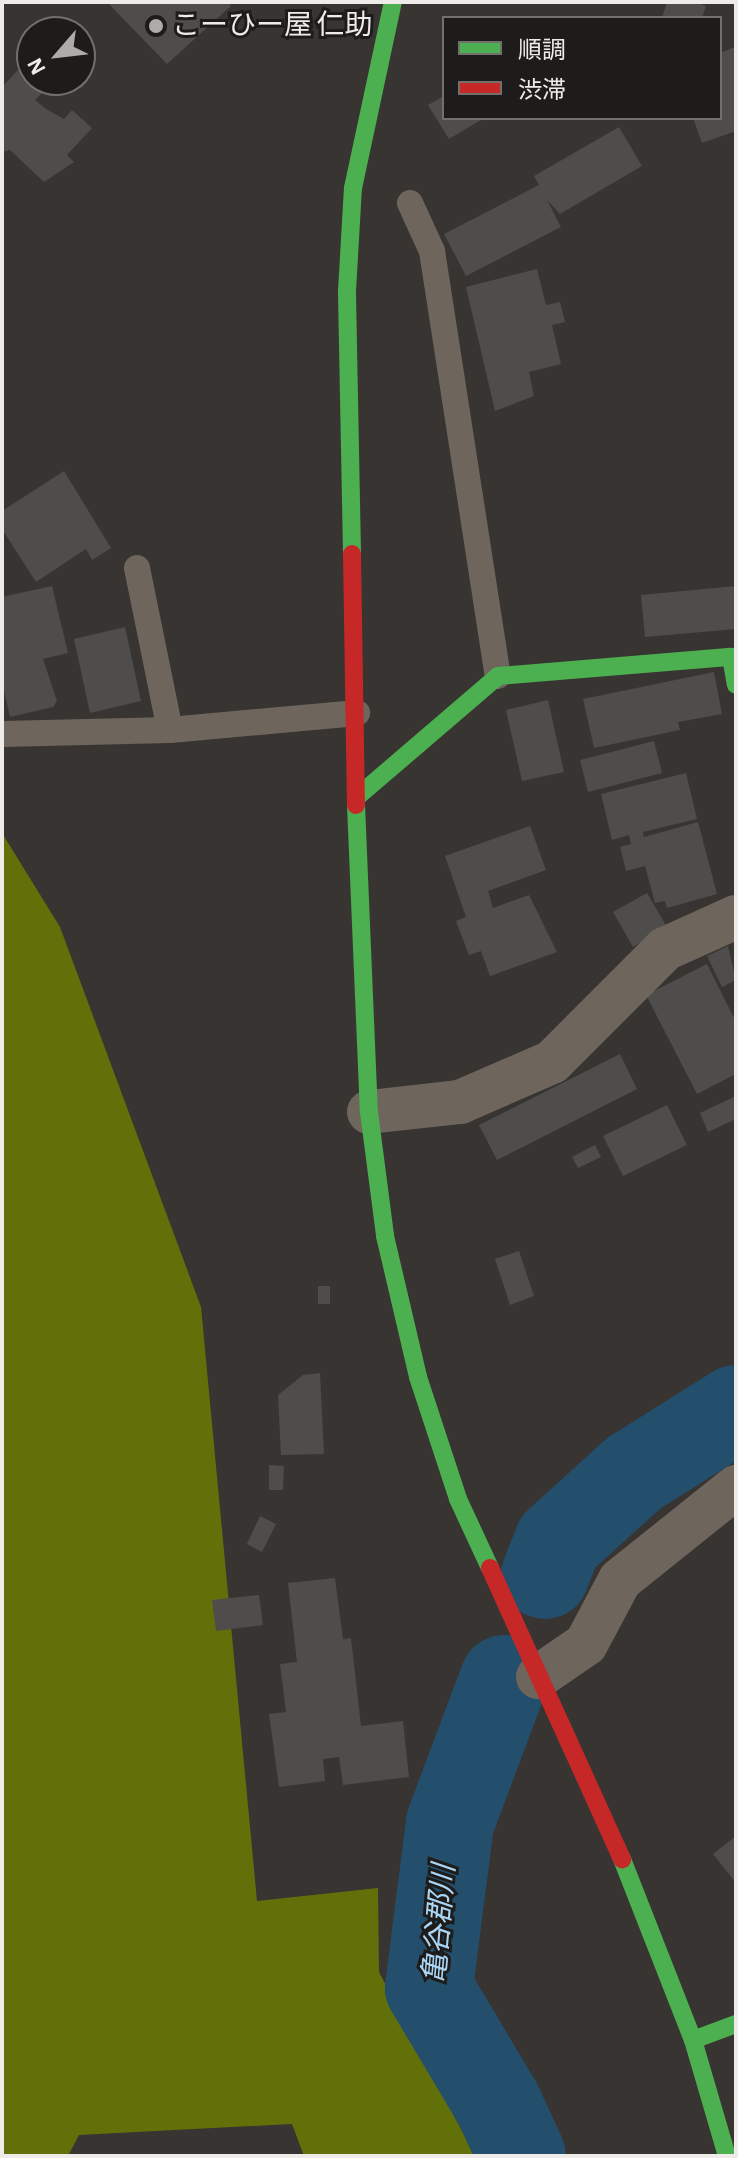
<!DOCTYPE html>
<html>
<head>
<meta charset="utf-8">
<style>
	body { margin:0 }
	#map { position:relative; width:738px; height:2158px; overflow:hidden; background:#373432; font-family:"Alegreya Sans","Noto Sans JP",sans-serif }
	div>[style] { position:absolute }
	.forest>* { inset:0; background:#617009 }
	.river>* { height:88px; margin:-44px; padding:0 44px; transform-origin:44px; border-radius:44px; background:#234f6d }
	.building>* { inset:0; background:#4f4d4b }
	.lane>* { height:26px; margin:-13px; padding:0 13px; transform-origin:13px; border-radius:13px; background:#6e665d }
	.street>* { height:44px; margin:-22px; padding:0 22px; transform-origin:22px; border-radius:22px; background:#6e665d }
	.fast>* { height:18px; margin:-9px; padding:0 9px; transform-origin:9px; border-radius:9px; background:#4caf50 }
	.jam>* { height:18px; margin:-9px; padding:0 9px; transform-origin:9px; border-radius:9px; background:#c62828 }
	.dots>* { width:22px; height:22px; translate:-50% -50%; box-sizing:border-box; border:4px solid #1e1c1a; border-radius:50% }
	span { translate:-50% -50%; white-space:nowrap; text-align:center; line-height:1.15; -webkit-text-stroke:6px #1e1c1a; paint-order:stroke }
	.poi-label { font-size:28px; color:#efebe9 }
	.left { translate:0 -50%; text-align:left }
	.water-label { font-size:30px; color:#abd5f5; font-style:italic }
	.frame { position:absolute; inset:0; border:4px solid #efebe9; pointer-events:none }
	.legend { position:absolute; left:442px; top:16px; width:280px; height:104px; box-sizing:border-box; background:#1e1c1a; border:2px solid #726f6d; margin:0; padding:10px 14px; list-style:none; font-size:24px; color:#efebe9 }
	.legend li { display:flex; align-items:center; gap:16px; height:40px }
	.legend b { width:40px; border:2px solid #726f6d }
	.north { position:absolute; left:16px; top:16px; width:80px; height:80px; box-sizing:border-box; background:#1e1c1a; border:2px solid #726f6d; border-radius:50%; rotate:242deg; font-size:22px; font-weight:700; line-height:32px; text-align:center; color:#efebe9 }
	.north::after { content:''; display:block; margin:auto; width:28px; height:36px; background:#afaba9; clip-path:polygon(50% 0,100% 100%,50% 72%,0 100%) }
</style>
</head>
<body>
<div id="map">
	<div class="forest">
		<div style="clip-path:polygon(2px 833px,60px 927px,201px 1307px,257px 1901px,378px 1888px,379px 1972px,475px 2156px,304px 2156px,292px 2124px,79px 2135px,68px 2156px,2px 2156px)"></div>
	</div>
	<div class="river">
		<div style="left:545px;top:1575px;width:35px;rotate:-68deg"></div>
		<div style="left:558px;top:1542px;width:103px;rotate:-42.2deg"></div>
		<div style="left:634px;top:1473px;width:120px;rotate:-32.1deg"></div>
		<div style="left:504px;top:1679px;width:154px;rotate:110.6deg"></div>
		<div style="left:450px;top:1823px;width:166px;rotate:97.3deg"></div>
		<div style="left:429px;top:1988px;width:135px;rotate:59.3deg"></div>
		<div style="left:498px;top:2104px;width:57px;rotate:65.2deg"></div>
	</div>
	<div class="building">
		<div style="clip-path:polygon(107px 2px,228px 2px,231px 6px,167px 64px)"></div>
		<div style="clip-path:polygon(667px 2px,695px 2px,706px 6px,702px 18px,662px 18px)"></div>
		<div style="clip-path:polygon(735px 47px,736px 131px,702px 143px,693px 118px,720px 118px,720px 53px)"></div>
		<div style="clip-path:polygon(19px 69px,46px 89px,35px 100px,46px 109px,64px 119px,72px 110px,92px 128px,67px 155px,74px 162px,44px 182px,10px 150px,2px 152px,2px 87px)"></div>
		<div style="clip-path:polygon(444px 96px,444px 118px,484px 118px,449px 139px,428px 105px)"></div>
		<div style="clip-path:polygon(619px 127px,642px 166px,560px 214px,547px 200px,561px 227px,466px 276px,444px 234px,539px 185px,534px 176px)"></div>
		<div style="clip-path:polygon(537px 269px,546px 305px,560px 302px,565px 322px,552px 325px,561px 364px,529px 372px,534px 396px,495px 411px,466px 287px)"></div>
		<div style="clip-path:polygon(64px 471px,111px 548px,92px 560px,86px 549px,36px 582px,2px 529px,2px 511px)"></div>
		<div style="clip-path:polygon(52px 586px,68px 653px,43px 659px,57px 701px,53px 707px,10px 717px,2px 682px,2px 597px)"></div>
		<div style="clip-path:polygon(736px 586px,736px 629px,645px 637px,641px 595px)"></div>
		<div style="clip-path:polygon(125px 627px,141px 701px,90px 713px,74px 639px)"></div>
		<div style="clip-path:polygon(714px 672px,722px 714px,678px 722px,680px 730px,594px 748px,583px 699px)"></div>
		<div style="clip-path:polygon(548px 700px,564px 772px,522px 781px,506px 710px)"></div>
		<div style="clip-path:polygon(654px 741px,662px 773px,588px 792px,580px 760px)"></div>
		<div style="clip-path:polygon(686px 773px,697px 819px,643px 832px,644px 837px,698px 822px,717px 894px,667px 908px,665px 901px,655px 903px,645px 866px,626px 871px,620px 847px,631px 844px,629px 835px,612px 840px,601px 794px)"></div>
		<div style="clip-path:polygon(530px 826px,546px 870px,488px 891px,493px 908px,529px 895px,557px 952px,490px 976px,481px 951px,469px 955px,456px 921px,466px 917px,445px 856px)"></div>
		<div style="clip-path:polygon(647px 893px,667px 927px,633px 947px,613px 912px)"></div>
		<div style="clip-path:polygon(728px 946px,736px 980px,722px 987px,707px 956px)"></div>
		<div style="clip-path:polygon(707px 964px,736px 1022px,736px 1074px,697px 1094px,646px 995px)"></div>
		<div style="clip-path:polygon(620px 1054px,637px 1089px,497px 1160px,479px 1125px)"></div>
		<div style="clip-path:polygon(736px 1096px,736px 1119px,708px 1132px,700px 1113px)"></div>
		<div style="clip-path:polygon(667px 1105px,687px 1145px,623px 1176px,603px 1136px)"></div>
		<div style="clip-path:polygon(595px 1145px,601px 1157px,578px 1168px,572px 1157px)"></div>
		<div style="clip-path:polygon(519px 1251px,534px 1296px,510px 1305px,495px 1259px)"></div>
		<div style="clip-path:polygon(318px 1286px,330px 1286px,330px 1304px,318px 1304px)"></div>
		<div style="clip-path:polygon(320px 1373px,324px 1454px,281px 1455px,278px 1395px,303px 1375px)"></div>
		<div style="clip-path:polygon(269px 1465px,284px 1466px,283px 1490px,269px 1490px)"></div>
		<div style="clip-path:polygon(260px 1516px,276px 1524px,262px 1552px,247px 1544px)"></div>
		<div style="clip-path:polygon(335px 1578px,343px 1639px,351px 1638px,361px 1726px,403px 1721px,409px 1777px,343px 1785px,339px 1757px,323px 1759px,325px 1781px,279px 1787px,269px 1714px,286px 1712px,280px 1664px,297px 1662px,288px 1583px)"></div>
		<div style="clip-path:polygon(259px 1595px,263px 1625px,216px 1631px,212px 1600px)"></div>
		<div style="clip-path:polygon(736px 1836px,736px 1883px,713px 1854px)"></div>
	</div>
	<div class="lane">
		<div style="left:410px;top:203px;width:53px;rotate:65.4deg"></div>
		<div style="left:432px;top:251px;width:430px;rotate:81.2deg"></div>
		<div style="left:137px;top:568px;width:165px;rotate:78.5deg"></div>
		<div style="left:2px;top:734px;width:168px;rotate:-1.4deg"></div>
		<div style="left:170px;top:730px;width:188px;rotate:-5.2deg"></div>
	</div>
	<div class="street">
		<div style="left:369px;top:1112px;width:92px;rotate:-6.3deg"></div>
		<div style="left:460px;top:1102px;width:100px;rotate:-23.5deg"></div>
		<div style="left:552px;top:1062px;width:160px;rotate:-45deg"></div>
		<div style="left:665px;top:949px;width:78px;rotate:-24.3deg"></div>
		<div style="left:538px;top:1677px;width:58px;rotate:-34.5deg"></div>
		<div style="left:586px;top:1644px;width:72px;rotate:-62deg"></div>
		<div style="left:620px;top:1580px;width:149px;rotate:-38.7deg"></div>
	</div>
	<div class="fast">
		<div style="left:352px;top:554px;width:263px;rotate:-91.1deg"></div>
		<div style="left:347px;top:291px;width:103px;rotate:-86.7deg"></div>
		<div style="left:353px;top:188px;width:190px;rotate:-77.9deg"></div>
		<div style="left:357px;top:797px;width:186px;rotate:-40.6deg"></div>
		<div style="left:498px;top:676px;width:234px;rotate:-4.7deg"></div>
		<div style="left:731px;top:657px;width:28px;rotate:80deg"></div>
		<div style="left:356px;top:805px;width:307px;rotate:87.6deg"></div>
		<div style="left:369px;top:1112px;width:125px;rotate:82.6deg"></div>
		<div style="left:385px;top:1236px;width:145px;rotate:76.8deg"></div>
		<div style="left:418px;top:1377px;width:128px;rotate:71.8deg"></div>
		<div style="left:458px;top:1499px;width:76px;rotate:65.1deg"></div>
		<div style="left:622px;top:1859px;width:194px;rotate:68.6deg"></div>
		<div style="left:693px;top:2040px;width:121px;rotate:73.7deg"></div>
		<div style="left:693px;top:2040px;width:46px;rotate:-20.4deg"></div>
	</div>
	<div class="jam">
		<div style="left:352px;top:554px;width:251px;rotate:89.1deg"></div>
		<div style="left:490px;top:1568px;width:320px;rotate:65.6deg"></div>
	</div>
	<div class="dots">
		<div style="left:156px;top:26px;background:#afaba9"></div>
	</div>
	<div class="poi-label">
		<span class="left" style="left:172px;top:26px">こーひー屋 仁助</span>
	</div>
	<div class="water-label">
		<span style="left:440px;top:1924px;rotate:-85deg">亀谷郡川</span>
	</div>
	<div class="frame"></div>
	<ul class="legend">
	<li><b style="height:10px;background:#4caf50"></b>順調</li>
	<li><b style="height:10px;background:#c62828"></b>渋滞</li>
	</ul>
	<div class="north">N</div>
</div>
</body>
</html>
